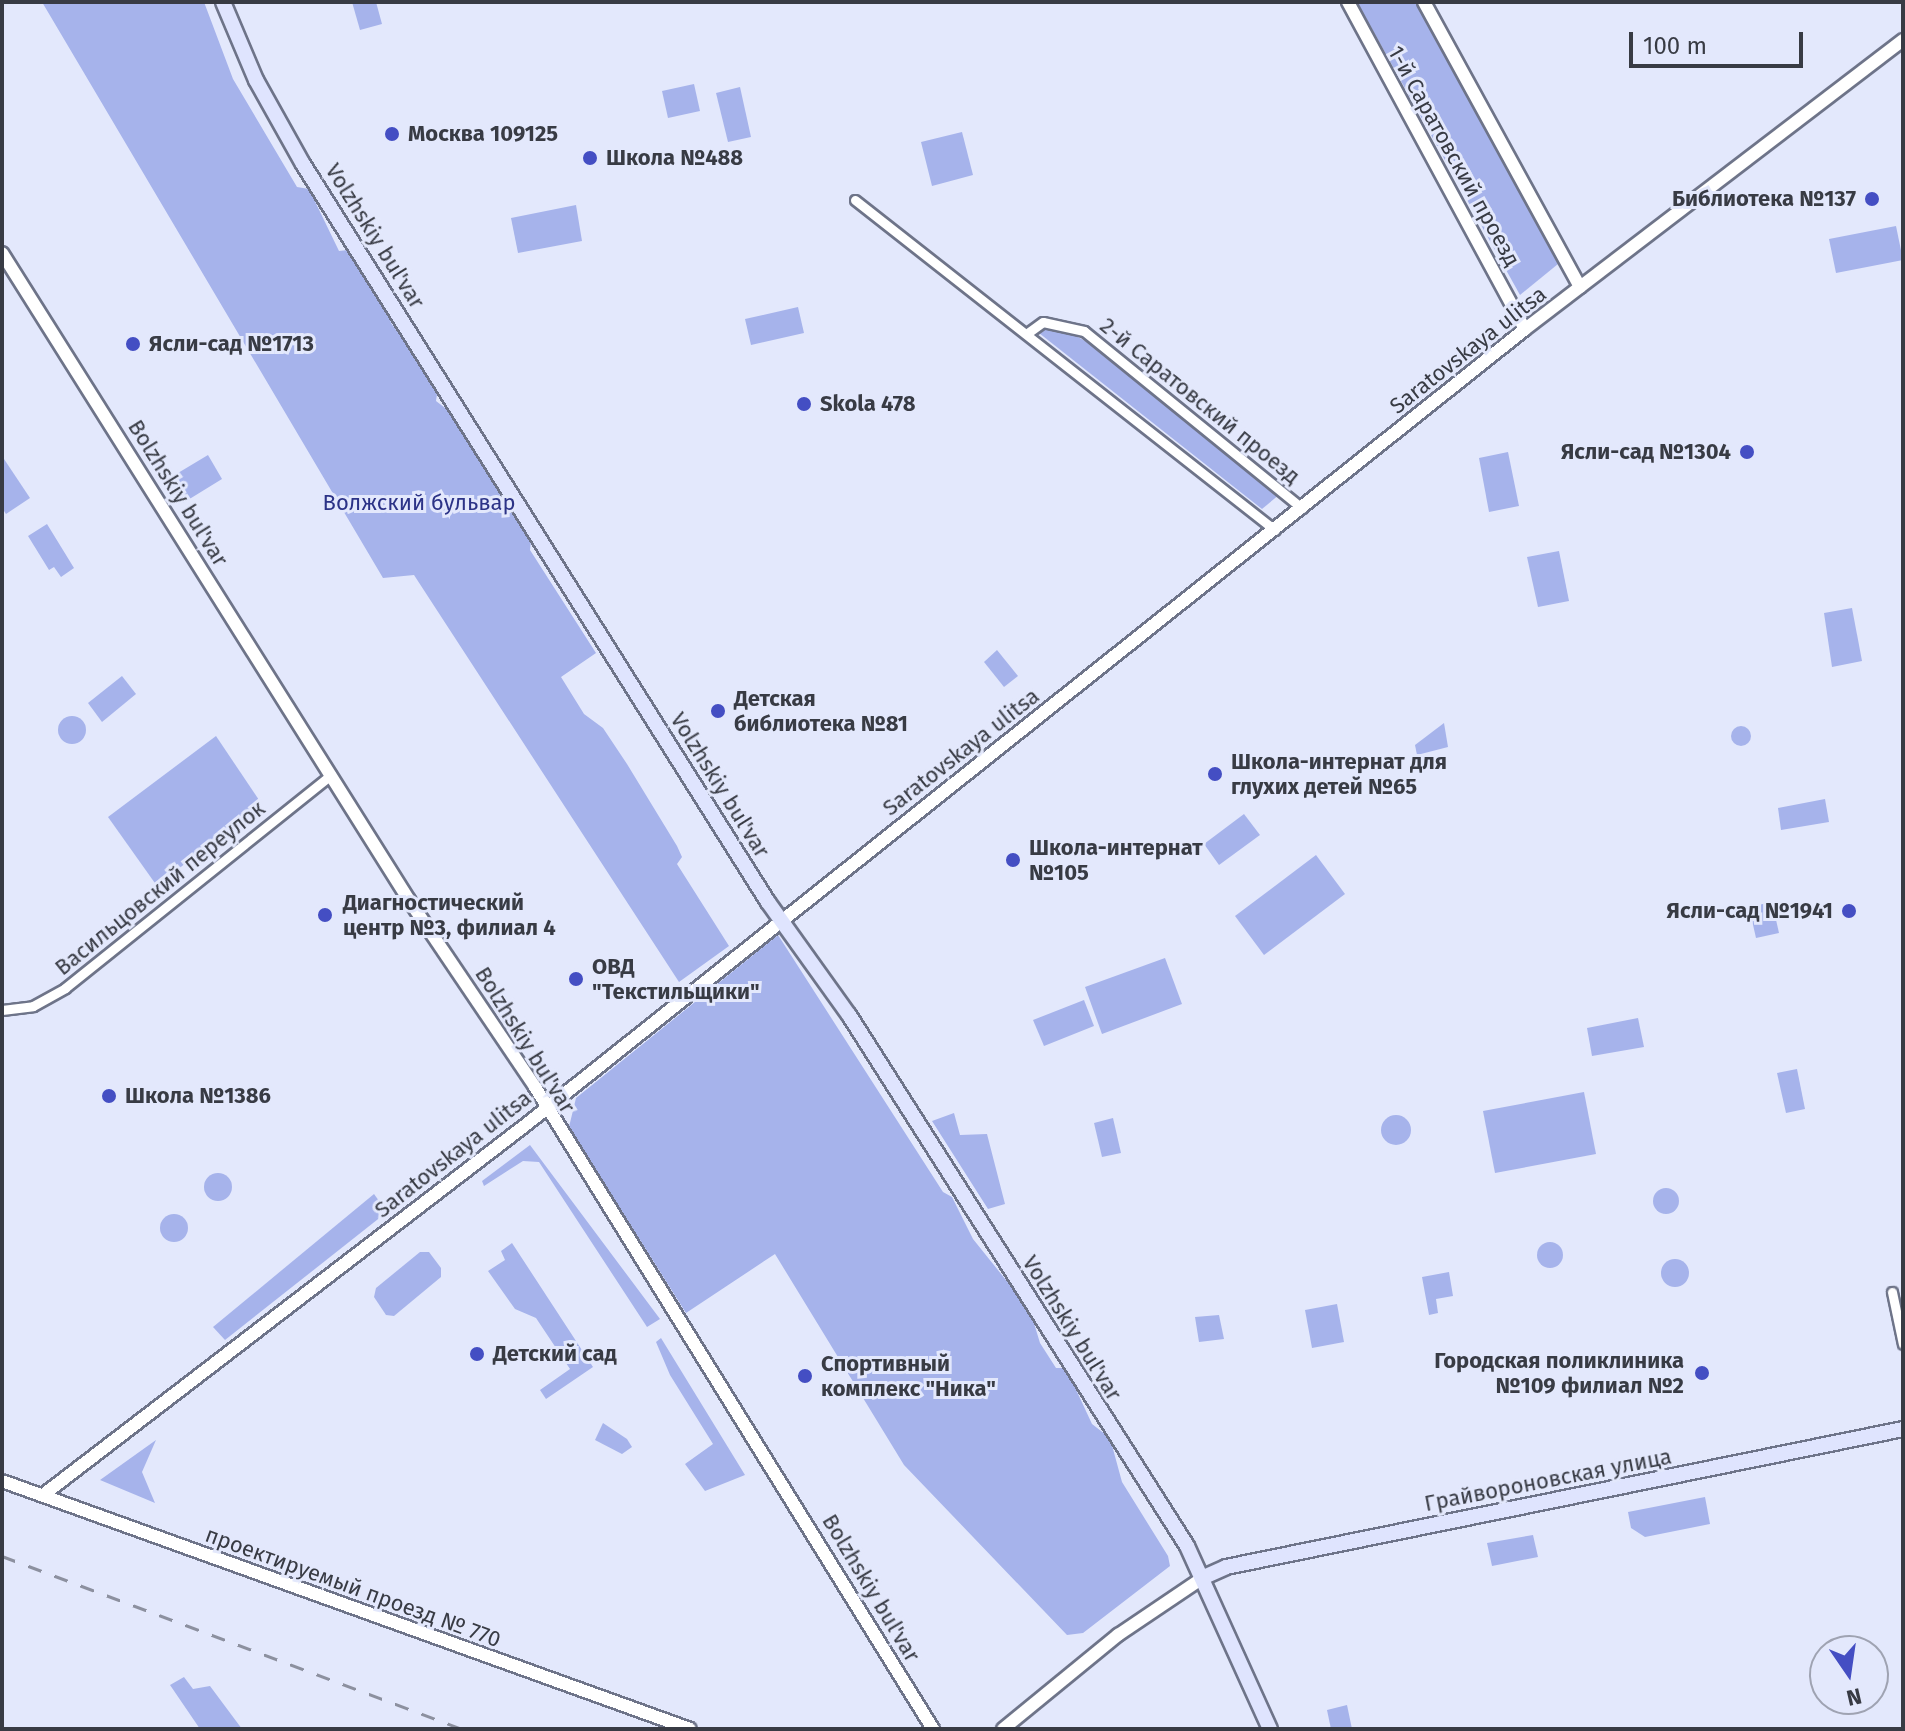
<!DOCTYPE html>
<html>
<head>
<meta charset="utf-8">
<style>
	body { margin:0 }
	#map { position:relative; width:1905px; height:1731px; overflow:hidden; background:#e3e8fc; font-family:"Fira Sans",sans-serif }
	div>[style] { position:absolute }
	.green>* { inset:0; background:#a6b3eb }
	.round { border-radius:50% }
	.roads { filter:drop-shadow(2px 0 #6e7489) drop-shadow(-2px 0 #6e7489) drop-shadow(0 2px #6e7489) drop-shadow(0 -2px #6e7489) }
	.minor>* { height:9px; margin:-4.5px; padding:0 4.5px; transform-origin:4.5px; border-radius:4.5px; background:#fff }
	.tertiary>* { height:12px; margin:-6px; padding:0 6px; transform-origin:6px; border-radius:6px; background:#fff }
	.secondary>* { height:14px; margin:-7px; padding:0 7px; transform-origin:7px; border-radius:7px; background:#dfe4fe }
	.rail>* { height:3px; margin-top:-1.5px; transform-origin:0; background:repeating-linear-gradient(90deg,#8c909f 0 14px,transparent 0 28px) }
	.dots>* { width:22px; height:22px; translate:-50% -50%; box-sizing:border-box; border:4px solid #e3e8fc; border-radius:50% }
	span { translate:-50% -50%; white-space:nowrap; text-align:center; line-height:1.15; -webkit-text-stroke:6px #e3e8fc; paint-order:stroke }
	.poi-label { font-size:22px; color:#383b44; font-weight:700 }
	.left { translate:0 -50%; text-align:left }
	.right { translate:-100% -50%; text-align:right }
	.street-label { font-size:22px; color:#383b44 }
	.park-label { font-size:22px; color:#2c3387 }
	.frame { position:absolute; inset:0; border:4px solid #383b44; pointer-events:none }
	.north { position:absolute; left:1809px; top:1635px; width:80px; height:80px; box-sizing:border-box; background:#e3e8fc; border:2px solid #9fa3b2; border-radius:50%; rotate:167deg; font-size:22px; font-weight:700; line-height:32px; text-align:center; color:#383b44 }
	.north::after { content:''; display:block; margin:auto; width:28px; height:36px; background:#444ec3; clip-path:polygon(50% 0,100% 100%,50% 72%,0 100%) }
	.scale { position:absolute; left:1629px; top:32px; width:174px; height:36px; box-sizing:border-box; border:4px solid #383b44; border-top:0; padding-left:10px; font-size:24px; line-height:28px; white-space:nowrap; color:#383b44; -webkit-text-stroke:6px #e3e8fc; paint-order:stroke }
</style>
</head>
<body>
<div id="map">
	<div class="green">
		<div style="clip-path:polygon(42px 2px,204px 2px,233px 79px,297px 187px,309px 189px,339px 251px,348px 250px,374px 295px,386px 304px,391px 323px,438px 387px,436px 401px,458px 418px,495px 477px,499px 491px,531px 541px,530px 550px,596px 653px,561px 677px,584px 714px,603px 728px,627px 764px,677px 846px,682px 857px,677px 864px,729px 946px,679px 982px,414px 575px,383px 578px)"></div>
		<div style="clip-path:polygon(352px 2px,376px 2px,382px 24px,360px 30px)"></div>
		<div style="clip-path:polygon(1357px 2px,1416px 2px,1558px 264px,1520px 295px)"></div>
		<div style="clip-path:polygon(694px 84px,700px 111px,668px 118px,662px 91px)"></div>
		<div style="clip-path:polygon(740px 87px,751px 137px,728px 142px,716px 93px)"></div>
		<div style="clip-path:polygon(962px 132px,973px 175px,932px 186px,921px 142px)"></div>
		<div style="clip-path:polygon(576px 205px,582px 241px,518px 253px,511px 218px)"></div>
		<div style="clip-path:polygon(1896px 226px,1903px 260px,1836px 273px,1829px 239px)"></div>
		<div style="clip-path:polygon(798px 307px,804px 333px,751px 345px,745px 319px)"></div>
		<div style="clip-path:polygon(1046px 329px,1064px 329px,1106px 353px,1280px 494px,1262px 509px,1039px 333px)"></div>
		<div style="clip-path:polygon(1508px 452px,1519px 506px,1489px 512px,1479px 458px)"></div>
		<div style="clip-path:polygon(208px 455px,222px 479px,183px 503px,168px 479px)"></div>
		<div style="clip-path:polygon(2px 456px,30px 498px,6px 514px,2px 508px)"></div>
		<div style="clip-path:polygon(47px 524px,74px 568px,61px 577px,54px 567px,49px 570px,28px 536px)"></div>
		<div style="clip-path:polygon(1559px 551px,1569px 601px,1538px 607px,1527px 557px)"></div>
		<div style="clip-path:polygon(1852px 608px,1862px 661px,1832px 667px,1824px 613px)"></div>
		<div style="clip-path:polygon(997px 650px,1018px 676px,1004px 687px,984px 662px)"></div>
		<div style="clip-path:polygon(122px 676px,136px 694px,102px 722px,88px 703px)"></div>
		<div class="round" style="left:58px;top:716px;width:28px;height:28px"></div>
		<div style="clip-path:polygon(1444px 723px,1448px 747px,1417px 755px,1415px 745px)"></div>
		<div class="round" style="left:1731px;top:726px;width:20px;height:20px"></div>
		<div style="clip-path:polygon(216px 736px,261px 803px,157px 886px,108px 817px)"></div>
		<div style="clip-path:polygon(1825px 799px,1829px 822px,1781px 830px,1778px 808px)"></div>
		<div style="clip-path:polygon(1244px 814px,1260px 835px,1219px 865px,1204px 844px)"></div>
		<div style="clip-path:polygon(1316px 855px,1345px 894px,1264px 955px,1235px 916px)"></div>
		<div style="clip-path:polygon(1772px 902px,1779px 933px,1756px 938px,1749px 907px)"></div>
		<div style="clip-path:polygon(778px 935px,943px 1192px,952px 1197px,973px 1239px,1030px 1310px,1040px 1343px,1056px 1368px,1066px 1368px,1092px 1424px,1110px 1438px,1122px 1482px,1168px 1556px,1170px 1566px,1083px 1633px,1067px 1635px,904px 1465px,775px 1254px,686px 1313px,569px 1127px,576px 1098px)"></div>
		<div style="clip-path:polygon(1165px 958px,1182px 1004px,1102px 1034px,1085px 987px)"></div>
		<div style="clip-path:polygon(1084px 1000px,1094px 1026px,1044px 1046px,1033px 1020px)"></div>
		<div style="clip-path:polygon(1638px 1018px,1644px 1047px,1592px 1056px,1587px 1028px)"></div>
		<div style="clip-path:polygon(1797px 1069px,1805px 1109px,1786px 1113px,1777px 1073px)"></div>
		<div style="clip-path:polygon(1584px 1092px,1596px 1154px,1495px 1173px,1483px 1111px)"></div>
		<div style="clip-path:polygon(954px 1113px,960px 1135px,987px 1134px,1005px 1204px,988px 1209px,932px 1121px)"></div>
		<div class="round" style="left:1381px;top:1115px;width:30px;height:30px"></div>
		<div style="clip-path:polygon(1113px 1118px,1121px 1153px,1102px 1157px,1094px 1123px)"></div>
		<div style="clip-path:polygon(530px 1145px,660px 1319px,647px 1327px,539px 1162px,523px 1161px,484px 1186px,482px 1181px)"></div>
		<div class="round" style="left:204px;top:1173px;width:28px;height:28px"></div>
		<div class="round" style="left:1653px;top:1188px;width:26px;height:26px"></div>
		<div style="clip-path:polygon(374px 1194px,387px 1212px,225px 1340px,213px 1327px)"></div>
		<div class="round" style="left:160px;top:1214px;width:28px;height:28px"></div>
		<div class="round" style="left:1537px;top:1242px;width:26px;height:26px"></div>
		<div style="clip-path:polygon(512px 1243px,593px 1367px,546px 1399px,540px 1390px,570px 1369px,536px 1318px,515px 1309px,488px 1271px,505px 1260px,501px 1251px)"></div>
		<div style="clip-path:polygon(420px 1252px,429px 1252px,441px 1268px,441px 1277px,394px 1316px,386px 1315px,374px 1297px,376px 1288px)"></div>
		<div class="round" style="left:1661px;top:1259px;width:28px;height:28px"></div>
		<div style="clip-path:polygon(1449px 1272px,1453px 1296px,1436px 1299px,1438px 1313px,1429px 1315px,1422px 1277px)"></div>
		<div style="clip-path:polygon(1337px 1304px,1344px 1342px,1312px 1348px,1305px 1310px)"></div>
		<div style="clip-path:polygon(1219px 1315px,1224px 1339px,1199px 1342px,1195px 1317px)"></div>
		<div style="clip-path:polygon(661px 1338px,745px 1475px,705px 1491px,685px 1464px,713px 1444px,670px 1375px,656px 1342px)"></div>
		<div style="clip-path:polygon(603px 1423px,627px 1439px,632px 1447px,622px 1454px,595px 1440px)"></div>
		<div style="clip-path:polygon(156px 1440px,142px 1472px,155px 1503px,100px 1480px)"></div>
		<div style="clip-path:polygon(1705px 1497px,1710px 1524px,1645px 1537px,1631px 1528px,1628px 1512px)"></div>
		<div style="clip-path:polygon(1533px 1535px,1538px 1557px,1492px 1566px,1487px 1543px)"></div>
		<div style="clip-path:polygon(184px 1677px,193px 1689px,210px 1686px,242px 1729px,200px 1729px,170px 1685px)"></div>
		<div style="clip-path:polygon(1347px 1705px,1352px 1729px,1331px 1729px,1327px 1710px)"></div>
	</div>
	<div class="roads">
		<div class="minor">
			<div style="left:855px;top:200px;width:534px;rotate:38.16deg"></div>
			<div style="left:1029px;top:332px;width:17px;rotate:-36deg"></div>
			<div style="left:1043px;top:322px;width:42px;rotate:12.4deg"></div>
			<div style="left:1084px;top:331px;width:281px;rotate:39.1deg"></div>
			<div style="left:2px;top:1010px;width:31px;rotate:-7deg"></div>
			<div style="left:33px;top:1006px;width:37px;rotate:-29deg"></div>
			<div style="left:65px;top:988px;width:341px;rotate:-38.7deg"></div>
			<div style="left:1892px;top:1292px;width:53px;rotate:78.1deg"></div>
		</div>
		<div class="tertiary">
			<div style="left:1348px;top:2px;width:372px;rotate:61.6deg"></div>
			<div style="left:1424px;top:2px;width:325px;rotate:61.3deg"></div>
			<div style="left:2px;top:253px;width:764px;rotate:57.83deg"></div>
			<div style="left:409px;top:900px;width:225px;rotate:56deg"></div>
			<div style="left:535px;top:1087px;width:755px;rotate:58.2deg"></div>
			<div style="left:2px;top:1481px;width:731px;rotate:19.82deg"></div>
			<div style="left:43px;top:1495px;width:605px;rotate:-37.48deg"></div>
			<div style="left:523px;top:1127px;width:1281px;rotate:-38.53deg"></div>
			<div style="left:1525px;top:329px;width:476px;rotate:-37.4deg"></div>
			<div style="left:1003px;top:1729px;width:149px;rotate:-39.3deg"></div>
			<div style="left:1118px;top:1635px;width:104px;rotate:-34deg"></div>
		</div>
		<div class="secondary">
			<div style="left:223px;top:2px;width:85px;rotate:67.1deg"></div>
			<div style="left:256px;top:80px;width:96px;rotate:60.8deg"></div>
			<div style="left:303px;top:164px;width:872px;rotate:57.79deg"></div>
			<div style="left:768px;top:902px;width:139px;rotate:54.4deg"></div>
			<div style="left:849px;top:1015px;width:629px;rotate:57.52deg"></div>
			<div style="left:1187px;top:1546px;width:201px;rotate:65.6deg"></div>
			<div style="left:1204px;top:1577px;width:24px;rotate:-24deg"></div>
			<div style="left:1226px;top:1567px;width:691px;rotate:-11.52deg"></div>
		</div>
	</div>
	<div class="rail">
		<div style="left:2px;top:1556px;width:492px;rotate:20.6deg"></div>
	</div>
	<div class="dots">
		<div style="left:392px;top:134px;background:#444ec3"></div>
		<div style="left:590px;top:158px;background:#444ec3"></div>
		<div style="left:1872px;top:199px;background:#444ec3"></div>
		<div style="left:133px;top:344px;background:#444ec3"></div>
		<div style="left:804px;top:404px;background:#444ec3"></div>
		<div style="left:1747px;top:452px;background:#444ec3"></div>
		<div style="left:718px;top:711px;background:#444ec3"></div>
		<div style="left:1215px;top:774px;background:#444ec3"></div>
		<div style="left:1013px;top:860px;background:#444ec3"></div>
		<div style="left:1849px;top:911px;background:#444ec3"></div>
		<div style="left:325px;top:915px;background:#444ec3"></div>
		<div style="left:576px;top:979px;background:#444ec3"></div>
		<div style="left:109px;top:1096px;background:#444ec3"></div>
		<div style="left:477px;top:1354px;background:#444ec3"></div>
		<div style="left:1702px;top:1373px;background:#444ec3"></div>
		<div style="left:805px;top:1376px;background:#444ec3"></div>
	</div>
	<div class="poi-label">
		<span class="left" style="left:408px;top:134px">Москва 109125</span>
		<span class="left" style="left:606px;top:158px">Школа №488</span>
		<span class="right" style="left:1856px;top:199px">Библиотека №137</span>
		<span class="left" style="left:149px;top:344px">Ясли-сад №1713</span>
		<span class="left" style="left:820px;top:404px">Skola 478</span>
		<span class="right" style="left:1731px;top:452px">Ясли-сад №1304</span>
		<span class="left" style="left:734px;top:711px">Детская<br>библиотека №81</span>
		<span class="left" style="left:1231px;top:774px">Школа-интернат для<br>глухих детей №65</span>
		<span class="left" style="left:1029px;top:860px">Школа-интернат<br>№105</span>
		<span class="left" style="left:343px;top:915px">Диагностический<br>центр №3, филиал 4</span>
		<span class="right" style="left:1833px;top:911px">Ясли-сад №1941</span>
		<span class="left" style="left:592px;top:979px">ОВД<br>"Текстильщики"</span>
		<span class="left" style="left:125px;top:1096px">Школа №1386</span>
		<span class="left" style="left:493px;top:1354px">Детский сад</span>
		<span class="right" style="left:1684px;top:1373px">Городская поликлиника<br>№109 филиал №2</span>
		<span class="left" style="left:821px;top:1376px">Спортивный<br>комплекс "Ника"</span>
	</div>
	<div class="street-label">
		<span style="left:1454px;top:156px;rotate:61deg">1-й Саратовский проезд</span>
		<span style="left:375px;top:236px;rotate:58deg">Volzhskiy bul'var</span>
		<span style="left:1468px;top:350px;rotate:-38deg">Saratovskaya ulitsa</span>
		<span style="left:1200px;top:401px;rotate:39deg">2-й Саратовский проезд</span>
		<span style="left:178px;top:493px;rotate:58deg">Bolzhskiy bul'var</span>
		<span style="left:961px;top:752px;rotate:-38deg">Saratovskaya ulitsa</span>
		<span style="left:720px;top:785px;rotate:58deg">Volzhskiy bul'var</span>
		<span style="left:160px;top:888px;rotate:-39deg">Васильцовский переулок</span>
		<span style="left:525px;top:1040px;rotate:58deg">Bolzhskiy bul'var</span>
		<span style="left:453px;top:1154px;rotate:-38deg">Saratovskaya ulitsa</span>
		<span style="left:1072px;top:1328px;rotate:58deg">Volzhskiy bul'var</span>
		<span style="left:1548px;top:1480px;rotate:-11deg">Грайвороновская улица</span>
		<span style="left:353px;top:1587px;rotate:20deg">проектируемый проезд № 770</span>
		<span style="left:871px;top:1588px;rotate:59deg">Bolzhskiy bul'var</span>
	</div>
	<div class="park-label">
		<span style="left:419px;top:503px">Волжский бульвар</span>
	</div>
	<div class="frame"></div>
	<div class="north">N</div>
	<div class="scale">100 m</div>
</div>
</body>
</html>
